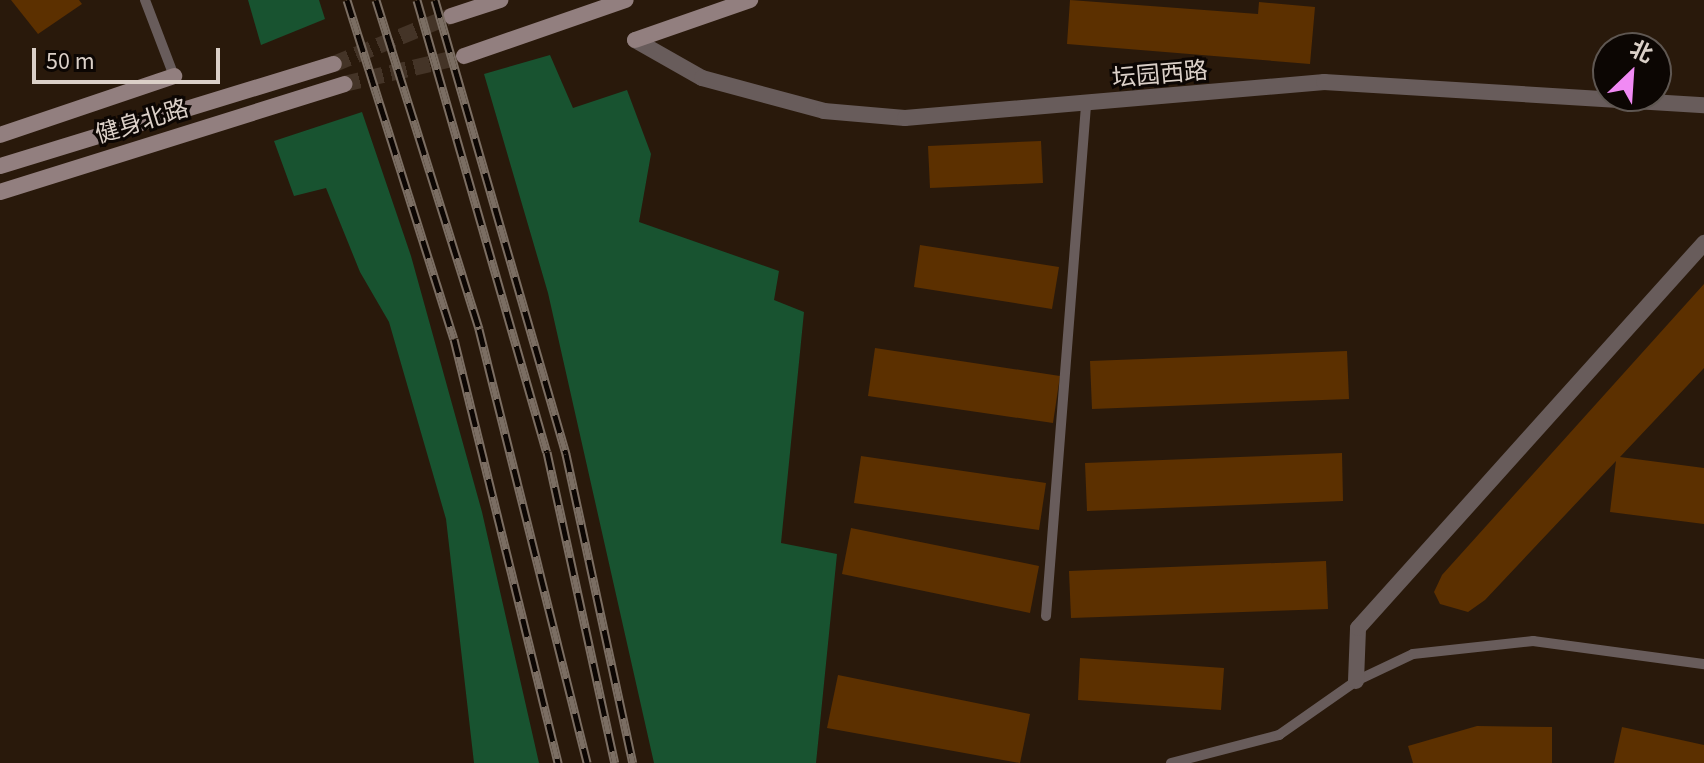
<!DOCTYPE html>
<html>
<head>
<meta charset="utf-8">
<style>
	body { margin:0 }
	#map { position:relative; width:1704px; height:763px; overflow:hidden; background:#29190b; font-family:"Source Sans 3","Noto Sans SC",sans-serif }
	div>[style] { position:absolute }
	.forest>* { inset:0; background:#185330 }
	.building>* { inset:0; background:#5c3000 }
	.secondary-tunnel>* { height:16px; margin-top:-8px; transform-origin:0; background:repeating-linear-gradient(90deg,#443427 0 16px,transparent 0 24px) }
	.service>* { height:10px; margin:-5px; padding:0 5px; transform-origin:5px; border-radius:5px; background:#685c5b }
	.minor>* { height:16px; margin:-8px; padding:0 8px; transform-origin:8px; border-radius:8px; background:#685c5b }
	.secondary>* { height:16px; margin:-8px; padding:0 8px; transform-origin:8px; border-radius:8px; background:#927f7f }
	.rail>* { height:9px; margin-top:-4.5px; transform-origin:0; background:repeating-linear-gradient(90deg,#0c0603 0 18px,#7b6e63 0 36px); box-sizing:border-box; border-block:2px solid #7b6e63 }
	span { translate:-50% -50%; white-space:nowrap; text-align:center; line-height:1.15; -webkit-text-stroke:6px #0c0603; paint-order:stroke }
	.street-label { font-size:24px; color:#dbd0c8 }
	.north { position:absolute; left:1592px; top:32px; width:80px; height:80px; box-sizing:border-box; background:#0c0603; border:2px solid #5f5752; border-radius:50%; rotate:25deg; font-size:22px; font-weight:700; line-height:32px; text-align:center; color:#dbd0c8 }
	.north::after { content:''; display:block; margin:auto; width:28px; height:36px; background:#f18af4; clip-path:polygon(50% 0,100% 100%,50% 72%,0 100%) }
	.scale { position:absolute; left:32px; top:48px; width:188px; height:36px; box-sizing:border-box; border:4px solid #dbd0c8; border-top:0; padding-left:10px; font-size:24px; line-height:28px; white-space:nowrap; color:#dbd0c8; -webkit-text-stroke:6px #0c0603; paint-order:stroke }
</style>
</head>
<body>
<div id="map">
	<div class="forest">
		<div style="clip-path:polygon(248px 0,319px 0,325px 19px,261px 45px)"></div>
		<div style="clip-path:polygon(550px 55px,573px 108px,627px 90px,651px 154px,639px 222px,779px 271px,774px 300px,804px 312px,781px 543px,837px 554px,816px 763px,654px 763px,548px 293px,484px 74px)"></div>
		<div style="clip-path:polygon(362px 112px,411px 256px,482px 512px,539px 763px,474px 763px,446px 519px,389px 322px,360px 272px,326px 188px,294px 196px,274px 141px)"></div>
	</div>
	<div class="building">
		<div style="clip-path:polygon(11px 0,79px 0,82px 4px,38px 34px)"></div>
		<div style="clip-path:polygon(1070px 0,1258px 14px,1259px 2px,1315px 7px,1310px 64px,1067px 44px)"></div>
		<div style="clip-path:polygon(1041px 141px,1043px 183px,930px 188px,928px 146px)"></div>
		<div style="clip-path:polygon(920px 245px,1059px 267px,1052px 309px,914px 287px)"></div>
		<div style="clip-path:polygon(1704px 284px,1704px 368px,1620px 457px,1704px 468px,1704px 524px,1610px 512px,1616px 461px,1485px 600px,1468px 612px,1440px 604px,1434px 592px,1442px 575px)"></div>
		<div style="clip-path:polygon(875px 348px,1060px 376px,1053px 423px,868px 396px)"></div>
		<div style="clip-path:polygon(1347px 351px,1349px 399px,1092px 409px,1090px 361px)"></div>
		<div style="clip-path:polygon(1342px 453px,1343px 501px,1087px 511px,1085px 463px)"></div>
		<div style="clip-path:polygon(861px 456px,1046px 483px,1039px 530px,854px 503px)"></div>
		<div style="clip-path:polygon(851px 528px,1039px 566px,1030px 613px,842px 574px)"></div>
		<div style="clip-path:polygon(1326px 561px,1328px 609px,1071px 618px,1069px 571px)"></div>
		<div style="clip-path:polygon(1080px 658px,1224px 668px,1221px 710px,1078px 700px)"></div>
		<div style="clip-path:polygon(838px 675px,1030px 714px,1020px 763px,827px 728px)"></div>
		<div style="clip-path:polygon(1477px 726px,1552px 727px,1552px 763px,1413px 763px,1408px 746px)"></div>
		<div style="clip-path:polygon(1622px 727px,1704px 745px,1704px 763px,1614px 763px)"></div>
	</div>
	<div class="secondary-tunnel">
		<div style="left:334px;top:64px;width:126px;rotate:-22.3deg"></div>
		<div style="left:344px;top:84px;width:123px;rotate:-13.1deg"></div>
	</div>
	<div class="service">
		<div style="left:145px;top:0;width:81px;rotate:69.1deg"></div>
		<div style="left:1046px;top:616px;width:512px;rotate:-85.52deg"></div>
		<div style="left:1171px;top:763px;width:112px;rotate:-14.5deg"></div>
		<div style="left:1279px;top:735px;width:94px;rotate:-35deg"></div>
		<div style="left:1356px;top:681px;width:63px;rotate:-25.3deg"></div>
		<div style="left:1413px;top:654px;width:121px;rotate:-6.2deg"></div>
		<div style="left:1533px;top:641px;width:173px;rotate:7.7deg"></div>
	</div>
	<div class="minor">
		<div style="left:635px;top:40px;width:77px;rotate:29.6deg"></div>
		<div style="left:702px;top:78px;width:126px;rotate:15.1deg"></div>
		<div style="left:824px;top:111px;width:81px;rotate:4.9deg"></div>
		<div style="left:905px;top:118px;width:421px;rotate:-4.9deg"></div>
		<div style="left:1324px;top:82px;width:381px;rotate:3.5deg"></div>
		<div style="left:1356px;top:681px;width:53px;rotate:-87.8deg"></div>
		<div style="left:1358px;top:628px;width:518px;rotate:-48.05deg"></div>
	</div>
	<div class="secondary">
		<div style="left:451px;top:16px;width:52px;rotate:-18.1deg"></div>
		<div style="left:635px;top:40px;width:122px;rotate:-19.2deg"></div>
		<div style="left:464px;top:56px;width:171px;rotate:-19.1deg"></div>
		<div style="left:0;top:135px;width:184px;rotate:-18.7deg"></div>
		<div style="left:0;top:166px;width:349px;rotate:-17deg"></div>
		<div style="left:0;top:192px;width:361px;rotate:-17.4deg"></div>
	</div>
	<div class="rail">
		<div style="left:347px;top:0;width:355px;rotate:72.5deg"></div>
		<div style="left:454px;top:339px;width:437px;rotate:76.2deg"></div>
		<div style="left:376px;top:0;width:345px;rotate:72.6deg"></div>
		<div style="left:479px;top:329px;width:447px;rotate:76deg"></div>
		<div style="left:417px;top:0;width:470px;rotate:74deg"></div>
		<div style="left:547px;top:452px;width:318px;rotate:77.7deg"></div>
		<div style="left:435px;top:0;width:473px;rotate:73.9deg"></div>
		<div style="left:566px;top:454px;width:316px;rotate:77.8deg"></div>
	</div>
	<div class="street-label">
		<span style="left:1160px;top:75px;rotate:-5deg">坛园西路</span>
		<span style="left:142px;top:122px;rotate:-17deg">健身北路</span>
	</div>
	<div class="north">北</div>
	<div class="scale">50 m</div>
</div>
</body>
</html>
